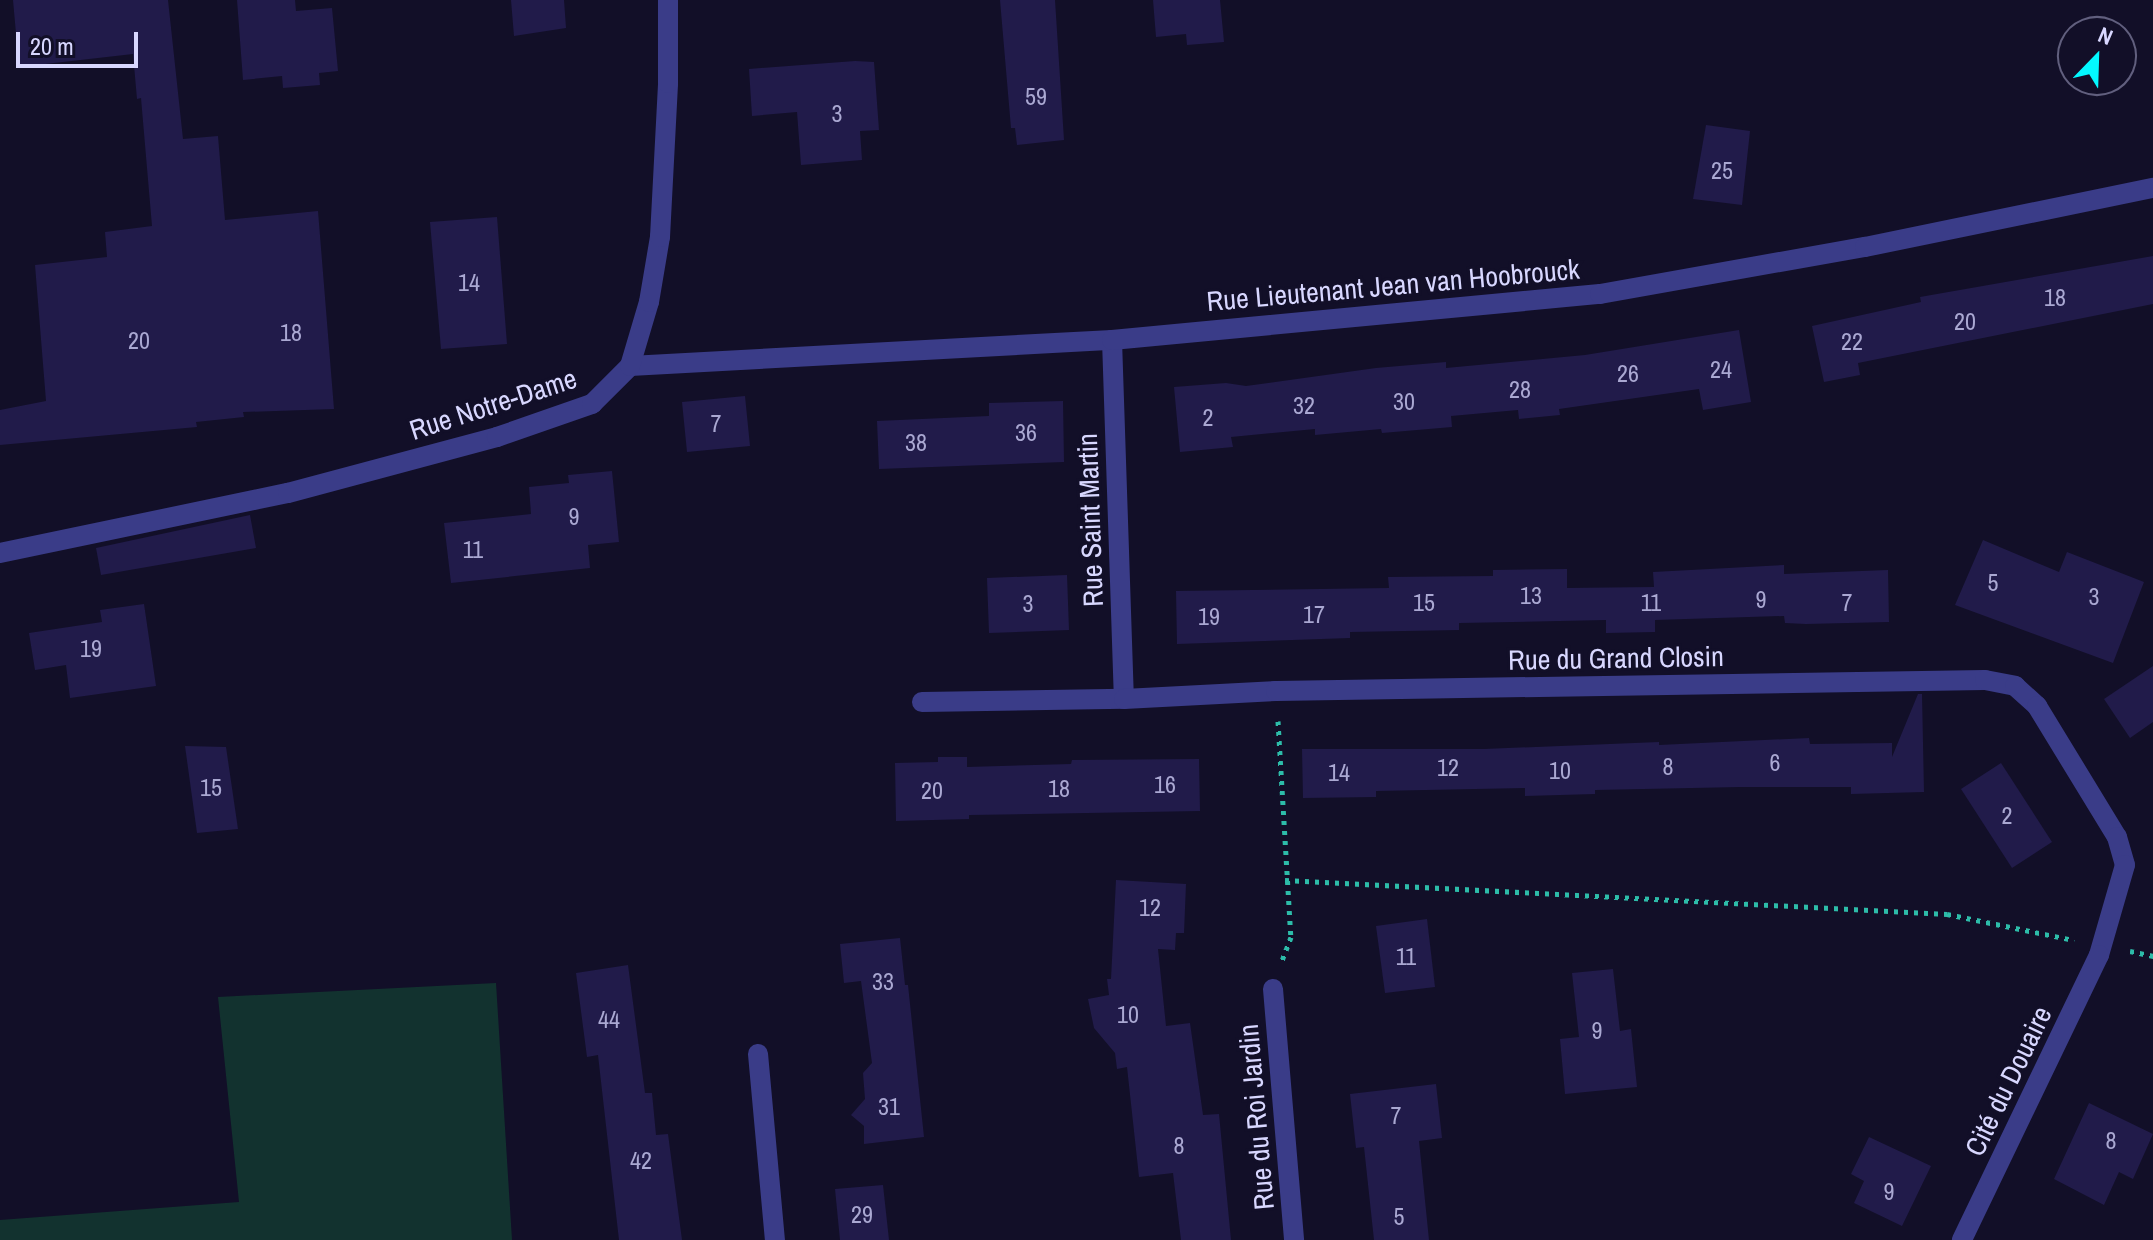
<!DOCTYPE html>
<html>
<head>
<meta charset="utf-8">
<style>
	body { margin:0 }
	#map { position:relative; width:2153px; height:1240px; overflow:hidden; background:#120f28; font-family:"Archivo Narrow",sans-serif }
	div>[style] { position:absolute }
	.green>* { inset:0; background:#12322f }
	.building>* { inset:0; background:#211b4a }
	.path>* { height:5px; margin-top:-2.5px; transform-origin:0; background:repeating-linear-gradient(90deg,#2dbca9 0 4px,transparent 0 10px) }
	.minor>* { height:20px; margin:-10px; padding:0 10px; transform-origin:10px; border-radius:10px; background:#3a3c88 }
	span { translate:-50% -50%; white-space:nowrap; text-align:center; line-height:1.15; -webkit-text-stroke:6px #120f28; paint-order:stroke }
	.number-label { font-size:24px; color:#aaa8d2 }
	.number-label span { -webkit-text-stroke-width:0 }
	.street-label { font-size:28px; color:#d8d7ff }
	.north { position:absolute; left:2057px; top:16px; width:80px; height:80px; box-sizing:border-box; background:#120f28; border:2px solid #615f7e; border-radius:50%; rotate:23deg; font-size:22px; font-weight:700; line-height:32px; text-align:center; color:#d8d7ff }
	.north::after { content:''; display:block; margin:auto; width:28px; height:36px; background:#03f8ff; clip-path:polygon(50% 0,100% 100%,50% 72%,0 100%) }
	.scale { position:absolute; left:16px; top:32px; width:122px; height:36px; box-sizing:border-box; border:4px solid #d8d7ff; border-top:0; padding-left:10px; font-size:24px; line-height:28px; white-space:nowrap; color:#d8d7ff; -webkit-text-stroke:6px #120f28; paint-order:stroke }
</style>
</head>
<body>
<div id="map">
	<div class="green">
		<div style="clip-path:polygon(496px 983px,512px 1240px,0 1240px,0 1220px,239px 1202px,218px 997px)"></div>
	</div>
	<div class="building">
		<div style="clip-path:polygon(13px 0,168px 0,183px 139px,218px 136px,225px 220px,318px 211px,334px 409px,243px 412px,244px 417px,196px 422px,197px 427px,0 445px,0 410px,46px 401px,35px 265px,107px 257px,105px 232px,152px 226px,141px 98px,137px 99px,133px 54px,19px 67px)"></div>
		<div style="clip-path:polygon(237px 0,295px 0,296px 11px,332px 8px,338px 71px,319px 73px,320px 85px,283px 88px,282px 76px,243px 80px)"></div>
		<div style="clip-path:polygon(511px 0,564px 0,566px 28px,514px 36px)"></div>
		<div style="clip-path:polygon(1000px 0,1055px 0,1064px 140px,1017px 145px,1015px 128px,1011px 128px)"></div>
		<div style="clip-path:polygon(1153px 0,1220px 0,1224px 42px,1187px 45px,1186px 34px,1156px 37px)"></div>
		<div style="clip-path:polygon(855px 61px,874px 62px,879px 130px,860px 131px,862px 160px,801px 165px,797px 112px,752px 116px,749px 69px)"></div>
		<div style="clip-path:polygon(1706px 125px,1750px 131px,1742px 205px,1693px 199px)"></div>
		<div style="clip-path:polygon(497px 217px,507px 344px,441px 349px,430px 222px)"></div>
		<div style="clip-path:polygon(2153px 256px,2153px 304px,1858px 363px,1860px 375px,1824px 382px,1812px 326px,1921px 302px,1920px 297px)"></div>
		<div style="clip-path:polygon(1739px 330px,1751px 402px,1703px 410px,1699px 389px,1559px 409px,1560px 415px,1519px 419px,1518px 410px,1451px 416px,1452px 427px,1382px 433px,1381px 429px,1315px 435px,1315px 429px,1231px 437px,1233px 447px,1180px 452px,1174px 387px,1226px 383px,1246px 386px,1376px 368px,1446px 362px,1446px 368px,1585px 355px)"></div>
		<div style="clip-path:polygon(745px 396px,750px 446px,687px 452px,682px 402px)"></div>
		<div style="clip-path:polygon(1063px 401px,1064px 462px,879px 469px,877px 421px,989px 416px,989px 403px)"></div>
		<div style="clip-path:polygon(612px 471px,619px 542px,588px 545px,590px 568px,451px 583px,444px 523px,531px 514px,529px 487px,569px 483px,568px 475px)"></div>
		<div style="clip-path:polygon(250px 515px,256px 548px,101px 575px,96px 548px)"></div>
		<div style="clip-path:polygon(1983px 540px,2059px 572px,2067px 552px,2144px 582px,2113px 663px,1955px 605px)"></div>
		<div style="clip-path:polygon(1784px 565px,1784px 574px,1888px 570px,1889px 622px,1806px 624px,1785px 623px,1784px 616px,1655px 620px,1655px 632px,1606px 633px,1606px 620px,1459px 623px,1459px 630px,1350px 632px,1350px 638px,1177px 644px,1176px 591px,1389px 588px,1388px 577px,1493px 576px,1493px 570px,1567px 569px,1567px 588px,1654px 587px,1653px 572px)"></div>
		<div style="clip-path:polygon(1067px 575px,1069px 630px,989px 633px,987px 578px)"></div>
		<div style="clip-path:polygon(144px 604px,156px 686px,70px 698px,66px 665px,35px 670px,29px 633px,102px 622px,100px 610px)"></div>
		<div style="clip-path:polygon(2153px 666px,2153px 722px,2130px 738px,2104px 699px)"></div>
		<div style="clip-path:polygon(1918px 694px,1922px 694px,1924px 792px,1851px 794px,1851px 787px,1740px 787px,1595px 790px,1595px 794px,1525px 796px,1525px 788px,1376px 791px,1376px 797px,1303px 798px,1302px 749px,1484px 749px,1659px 742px,1659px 745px,1809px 738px,1810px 744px,1892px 743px,1892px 757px)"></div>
		<div style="clip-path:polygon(185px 746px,226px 747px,238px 829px,197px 833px)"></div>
		<div style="clip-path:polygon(938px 757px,967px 757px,967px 767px,1071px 764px,1072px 760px,1199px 759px,1200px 811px,969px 815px,969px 819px,896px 821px,895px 763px,938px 762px)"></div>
		<div style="clip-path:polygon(2001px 763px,2052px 842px,2012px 868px,1961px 789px)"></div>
		<div style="clip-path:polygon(1116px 880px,1186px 884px,1184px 933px,1176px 933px,1175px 950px,1158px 949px,1166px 1026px,1190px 1023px,1203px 1115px,1219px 1114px,1231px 1240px,1181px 1240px,1173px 1173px,1139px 1177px,1127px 1067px,1117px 1069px,1115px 1053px,1094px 1028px,1088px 999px,1109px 995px,1107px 979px,1111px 979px)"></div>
		<div style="clip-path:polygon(1427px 919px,1435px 987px,1385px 993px,1376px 926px)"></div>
		<div style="clip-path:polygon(900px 938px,905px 985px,908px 985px,924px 1137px,864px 1144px,864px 1126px,851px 1115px,865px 1099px,863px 1073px,872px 1063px,861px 981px,844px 983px,840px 944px)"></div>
		<div style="clip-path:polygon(628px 965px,645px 1093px,652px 1093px,656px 1135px,668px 1134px,682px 1240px,619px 1240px,598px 1055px,587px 1057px,576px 973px)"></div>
		<div style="clip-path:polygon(1613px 969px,1620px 1031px,1631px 1029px,1637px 1087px,1565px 1094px,1560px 1039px,1579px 1037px,1572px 973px)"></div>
		<div style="clip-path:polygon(1436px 1084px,1442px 1138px,1419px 1141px,1429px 1240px,1374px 1240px,1364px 1147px,1356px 1148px,1350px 1094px)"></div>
		<div style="clip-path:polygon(2089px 1103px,2153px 1134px,2133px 1179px,2119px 1172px,2104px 1205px,2054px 1179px)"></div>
		<div style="clip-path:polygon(1869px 1137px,1931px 1166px,1902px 1226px,1854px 1203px,1864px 1181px,1851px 1174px)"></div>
		<div style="clip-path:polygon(883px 1185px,889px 1240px,840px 1240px,835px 1189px)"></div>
	</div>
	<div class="path">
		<div style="left:1278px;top:721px;width:216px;rotate:86.6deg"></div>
		<div style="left:1291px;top:937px;width:26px;rotate:111deg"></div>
		<div style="left:1285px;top:880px;width:663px;rotate:2.94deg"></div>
		<div style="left:1947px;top:914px;width:130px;rotate:11.6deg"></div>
		<div style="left:2130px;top:951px;width:24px;rotate:12deg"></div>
	</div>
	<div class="minor">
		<div style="left:1112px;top:340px;width:359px;rotate:88.1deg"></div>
		<div style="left:630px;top:366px;width:483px;rotate:-3.1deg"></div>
		<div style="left:1112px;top:340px;width:490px;rotate:-5.4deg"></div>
		<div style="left:1600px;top:294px;width:269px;rotate:-10.1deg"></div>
		<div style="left:1865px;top:247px;width:294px;rotate:-11.6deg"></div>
		<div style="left:0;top:553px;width:294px;rotate:-11.8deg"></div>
		<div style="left:288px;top:493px;width:216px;rotate:-15deg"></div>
		<div style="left:497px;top:437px;width:101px;rotate:-19.2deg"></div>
		<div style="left:592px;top:404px;width:54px;rotate:-45deg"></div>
		<div style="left:630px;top:366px;width:67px;rotate:-73.5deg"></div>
		<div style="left:649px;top:302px;width:66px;rotate:-80.4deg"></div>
		<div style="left:660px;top:237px;width:154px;rotate:-87deg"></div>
		<div style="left:668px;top:83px;width:83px;rotate:-90deg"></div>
		<div style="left:922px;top:702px;width:202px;rotate:-0.9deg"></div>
		<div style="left:1124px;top:699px;width:152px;rotate:-3deg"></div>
		<div style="left:1276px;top:691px;width:709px;rotate:-0.89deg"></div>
		<div style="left:1985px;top:680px;width:31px;rotate:11deg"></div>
		<div style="left:2015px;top:686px;width:30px;rotate:42deg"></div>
		<div style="left:2037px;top:706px;width:153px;rotate:58.6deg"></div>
		<div style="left:2117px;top:837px;width:29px;rotate:74deg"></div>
		<div style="left:2125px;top:865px;width:94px;rotate:106.1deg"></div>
		<div style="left:2099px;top:955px;width:316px;rotate:115.7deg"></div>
		<div style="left:1273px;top:989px;width:252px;rotate:85.2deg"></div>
		<div style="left:758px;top:1054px;width:187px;rotate:84.8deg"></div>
	</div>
	<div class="number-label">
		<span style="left:1036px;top:97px">59</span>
		<span style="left:837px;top:114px">3</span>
		<span style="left:1722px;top:171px">25</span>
		<span style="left:469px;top:283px">14</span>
		<span style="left:2055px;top:298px">18</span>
		<span style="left:1965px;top:322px">20</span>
		<span style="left:291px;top:333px">18</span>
		<span style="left:139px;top:341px">20</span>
		<span style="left:1852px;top:342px">22</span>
		<span style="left:1721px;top:370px">24</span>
		<span style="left:1628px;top:374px">26</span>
		<span style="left:1520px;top:390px">28</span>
		<span style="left:1404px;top:402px">30</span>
		<span style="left:1304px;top:406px">32</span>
		<span style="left:1208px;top:418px">2</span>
		<span style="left:716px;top:424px">7</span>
		<span style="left:1026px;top:433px">36</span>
		<span style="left:916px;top:443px">38</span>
		<span style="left:574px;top:517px">9</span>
		<span style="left:473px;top:550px">11</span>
		<span style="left:1993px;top:583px">5</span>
		<span style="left:1531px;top:596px">13</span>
		<span style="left:2094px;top:597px">3</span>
		<span style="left:1761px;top:600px">9</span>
		<span style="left:1424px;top:603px">15</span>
		<span style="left:1651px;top:603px">11</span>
		<span style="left:1847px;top:603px">7</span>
		<span style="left:1028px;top:604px">3</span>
		<span style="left:1314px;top:615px">17</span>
		<span style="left:1209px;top:617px">19</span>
		<span style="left:91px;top:649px">19</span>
		<span style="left:1775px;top:763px">6</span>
		<span style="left:1668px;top:767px">8</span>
		<span style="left:1448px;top:768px">12</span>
		<span style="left:1560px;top:771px">10</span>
		<span style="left:1339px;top:773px">14</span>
		<span style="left:1165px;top:785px">16</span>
		<span style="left:211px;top:788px">15</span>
		<span style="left:1059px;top:789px">18</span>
		<span style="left:932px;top:791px">20</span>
		<span style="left:2007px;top:816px">2</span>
		<span style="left:1150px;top:908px">12</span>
		<span style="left:1406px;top:957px">11</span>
		<span style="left:883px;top:982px">33</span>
		<span style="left:1128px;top:1015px">10</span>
		<span style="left:609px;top:1020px">44</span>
		<span style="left:1597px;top:1031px">9</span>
		<span style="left:889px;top:1107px">31</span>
		<span style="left:1396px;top:1116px">7</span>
		<span style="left:2111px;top:1141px">8</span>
		<span style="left:1179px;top:1146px">8</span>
		<span style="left:641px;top:1161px">42</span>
		<span style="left:1889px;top:1192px">9</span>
		<span style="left:862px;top:1215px">29</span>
		<span style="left:1399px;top:1217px">5</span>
	</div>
	<div class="street-label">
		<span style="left:1393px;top:285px;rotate:-5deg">Rue Lieutenant Jean van Hoobrouck</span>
		<span style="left:493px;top:404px;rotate:-18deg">Rue Notre-Dame</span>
		<span style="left:1090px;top:520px;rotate:-92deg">Rue Saint Martin</span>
		<span style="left:1616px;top:658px;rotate:-1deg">Rue du Grand Closin</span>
		<span style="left:2008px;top:1081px;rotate:-64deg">Cité du Douaire</span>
		<span style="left:1256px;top:1117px;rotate:-95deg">Rue du Roi Jardin</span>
	</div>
	<div class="north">N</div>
	<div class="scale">20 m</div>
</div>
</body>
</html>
